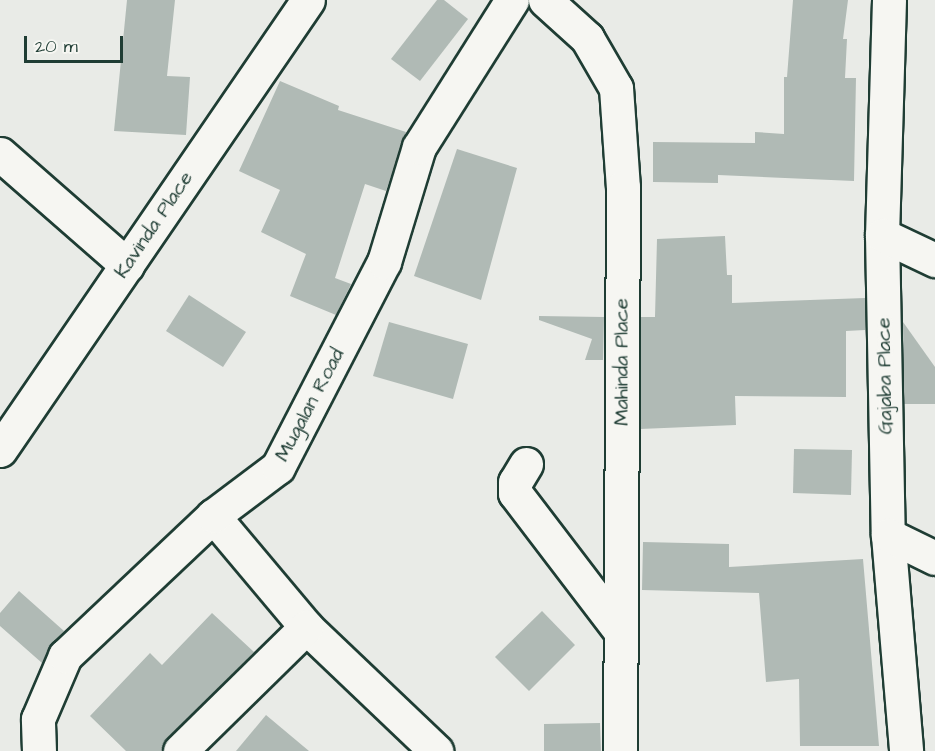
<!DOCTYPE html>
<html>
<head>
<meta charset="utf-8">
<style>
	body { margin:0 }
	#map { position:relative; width:935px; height:751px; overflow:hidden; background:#e9ebe7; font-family:"Architects Daughter",sans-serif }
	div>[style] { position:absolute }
	.building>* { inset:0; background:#b0bab5 }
	.roads { filter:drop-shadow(2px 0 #1f3d34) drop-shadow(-2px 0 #1f3d34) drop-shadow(0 2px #1f3d34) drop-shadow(0 -2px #1f3d34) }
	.minor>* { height:33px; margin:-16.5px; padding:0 16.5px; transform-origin:16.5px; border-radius:16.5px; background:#f6f6f2 }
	span { translate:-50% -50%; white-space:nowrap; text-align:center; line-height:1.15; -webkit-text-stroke:6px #f6f6f2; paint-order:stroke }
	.street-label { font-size:20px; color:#1f3d34 }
	.scale { position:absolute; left:24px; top:36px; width:99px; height:27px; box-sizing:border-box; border:3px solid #1f3d34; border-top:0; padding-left:8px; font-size:18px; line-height:21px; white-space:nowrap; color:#1f3d34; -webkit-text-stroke:4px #f6f6f2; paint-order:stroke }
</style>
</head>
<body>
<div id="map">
	<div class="building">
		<div style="clip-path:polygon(127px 0,175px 0,167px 76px,190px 77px,186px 135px,114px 131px)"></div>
		<div style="clip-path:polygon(437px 0,444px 0,468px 19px,420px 81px,391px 59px)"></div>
		<div style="clip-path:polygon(793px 0,848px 0,843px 39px,847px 39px,845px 78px,856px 78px,854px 181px,718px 175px,718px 183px,653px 182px,653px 142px,755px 143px,755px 132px,784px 134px,784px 77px,787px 77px)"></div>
		<div style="clip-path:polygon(280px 81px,339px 106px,338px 110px,406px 132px,386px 191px,365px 184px,335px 278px,351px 284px,336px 315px,290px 296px,306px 254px,261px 232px,280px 190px,239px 171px)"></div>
		<div style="clip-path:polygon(457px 149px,517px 168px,481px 300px,414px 276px)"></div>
		<div style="clip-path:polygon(725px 236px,727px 275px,732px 275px,732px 303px,865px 298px,865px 330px,846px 331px,846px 397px,735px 396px,736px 425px,640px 429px,641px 317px,655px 317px,657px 239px)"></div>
		<div style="clip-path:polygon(189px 295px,246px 332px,223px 367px,166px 331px)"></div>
		<div style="clip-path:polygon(539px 316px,604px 317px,603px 360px,585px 360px,592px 339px,539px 320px)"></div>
		<div style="clip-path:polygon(389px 322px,468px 344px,453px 399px,373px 376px)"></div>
		<div style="clip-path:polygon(903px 322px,935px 367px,935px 404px,904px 404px)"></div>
		<div style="clip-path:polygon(794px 449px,852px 450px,851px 495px,793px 493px)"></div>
		<div style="clip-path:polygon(643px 542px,729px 544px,729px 567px,863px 559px,879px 746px,800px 746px,799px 679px,766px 682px,759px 593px,642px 590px)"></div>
		<div style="clip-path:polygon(19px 591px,64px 631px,52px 643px,42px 663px,0 626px,0 613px)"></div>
		<div style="clip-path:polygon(542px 611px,575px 645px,529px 691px,495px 657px)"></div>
		<div style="clip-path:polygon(212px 613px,254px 652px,167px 738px,161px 751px,126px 751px,90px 716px,150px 653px,162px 665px)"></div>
		<div style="clip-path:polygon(266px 715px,309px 751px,236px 751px)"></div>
		<div style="clip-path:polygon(600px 723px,601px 751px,544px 751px,544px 724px)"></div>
	</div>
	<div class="roads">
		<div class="minor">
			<div style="left:545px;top:0;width:57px;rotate:42.1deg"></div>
			<div style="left:587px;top:38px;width:58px;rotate:59.9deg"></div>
			<div style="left:616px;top:88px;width:99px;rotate:86deg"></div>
			<div style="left:623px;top:187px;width:564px;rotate:90.3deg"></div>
			<div style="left:889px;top:0;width:235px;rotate:91.7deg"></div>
			<div style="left:882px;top:235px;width:300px;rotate:88.9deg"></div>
			<div style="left:888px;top:535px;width:217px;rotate:85.2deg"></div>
			<div style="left:0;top:154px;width:169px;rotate:41.2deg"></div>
			<div style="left:882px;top:235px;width:59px;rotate:25.3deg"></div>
			<div style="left:0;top:450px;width:545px;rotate:-55.61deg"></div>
			<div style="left:526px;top:464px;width:21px;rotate:121deg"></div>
			<div style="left:515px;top:482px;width:11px;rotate:90deg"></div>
			<div style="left:515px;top:493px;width:173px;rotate:52.7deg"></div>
			<div style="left:213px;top:516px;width:145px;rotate:50deg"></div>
			<div style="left:306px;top:627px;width:180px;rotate:43.6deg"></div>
			<div style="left:888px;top:535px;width:52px;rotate:26.1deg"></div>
			<div style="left:39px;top:751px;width:32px;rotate:-92deg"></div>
			<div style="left:38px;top:719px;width:69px;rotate:-66.8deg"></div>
			<div style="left:65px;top:656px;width:204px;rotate:-43.4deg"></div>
			<div style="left:213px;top:516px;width:81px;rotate:-37deg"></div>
			<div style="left:278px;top:467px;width:231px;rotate:-62.7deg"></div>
			<div style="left:384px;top:262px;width:120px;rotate:-73.1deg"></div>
			<div style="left:419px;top:147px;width:174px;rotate:-57.7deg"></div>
			<div style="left:180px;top:751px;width:177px;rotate:-44.5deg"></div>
		</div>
	</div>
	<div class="street-label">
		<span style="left:154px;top:225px;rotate:-56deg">Kavinda Place</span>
		<span style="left:622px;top:362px;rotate:-90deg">Mahinda Place</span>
		<span style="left:885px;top:376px;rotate:-91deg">Gajaba Place</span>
		<span style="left:310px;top:405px;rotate:-62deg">Mugalan Road</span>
	</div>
	<div class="scale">20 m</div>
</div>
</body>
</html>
